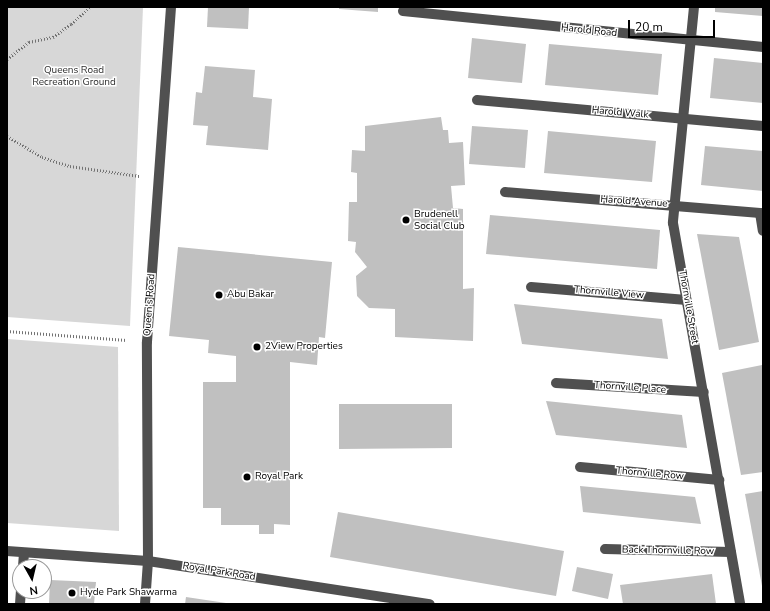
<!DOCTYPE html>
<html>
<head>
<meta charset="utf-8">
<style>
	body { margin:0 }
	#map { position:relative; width:770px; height:611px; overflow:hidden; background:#fff; font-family:"Nunito Sans",sans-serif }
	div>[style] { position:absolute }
	.green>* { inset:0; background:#d7d7d7 }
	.building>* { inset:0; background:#c0c0c0 }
	.path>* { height:2.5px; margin-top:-1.25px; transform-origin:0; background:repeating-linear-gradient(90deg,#727272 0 1px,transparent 0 3px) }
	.minor>* { height:10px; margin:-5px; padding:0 5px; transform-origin:5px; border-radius:5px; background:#505050 }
	.dots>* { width:11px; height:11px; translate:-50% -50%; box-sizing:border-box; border:2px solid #fff; border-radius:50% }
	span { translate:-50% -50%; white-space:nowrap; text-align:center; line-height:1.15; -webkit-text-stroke:3px #fff; paint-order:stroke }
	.street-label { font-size:10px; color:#000 }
	.park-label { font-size:10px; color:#2e2e2e }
	.poi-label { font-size:10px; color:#000 }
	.left { translate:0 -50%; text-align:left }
	.frame { position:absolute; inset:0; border:8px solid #000; pointer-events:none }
	.north { position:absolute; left:12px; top:559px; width:40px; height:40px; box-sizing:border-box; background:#fff; border:1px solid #999; border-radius:50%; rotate:172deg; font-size:11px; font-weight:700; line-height:16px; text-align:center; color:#000 }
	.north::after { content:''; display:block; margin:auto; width:14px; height:18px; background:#000; clip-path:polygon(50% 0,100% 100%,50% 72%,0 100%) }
	.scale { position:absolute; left:628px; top:20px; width:87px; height:18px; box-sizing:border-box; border:2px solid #000; border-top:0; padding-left:5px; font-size:12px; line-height:14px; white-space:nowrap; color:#000; -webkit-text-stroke:3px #fff; paint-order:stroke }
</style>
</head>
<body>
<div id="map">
	<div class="green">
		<div style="clip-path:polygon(7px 7px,143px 7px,130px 326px,7px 317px)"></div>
		<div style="clip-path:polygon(7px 339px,118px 347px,119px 531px,7px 523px)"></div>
	</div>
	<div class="building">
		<div style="clip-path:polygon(208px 7px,249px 7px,248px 29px,207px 27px)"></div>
		<div style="clip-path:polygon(339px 7px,378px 7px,378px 12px,339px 9px)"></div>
		<div style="clip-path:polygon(715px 7px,763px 7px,763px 16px,715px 12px)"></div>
		<div style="clip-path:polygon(472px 38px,526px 44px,522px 83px,468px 78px)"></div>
		<div style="clip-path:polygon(549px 44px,662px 54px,658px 95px,545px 85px)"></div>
		<div style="clip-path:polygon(714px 58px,763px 63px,763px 103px,710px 98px)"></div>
		<div style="clip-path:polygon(205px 66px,255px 70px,253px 97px,272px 99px,268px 150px,206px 145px,208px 126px,193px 125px,196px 92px,202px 93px)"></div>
		<div style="clip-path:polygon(441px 117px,443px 130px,448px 130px,449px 143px,463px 142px,465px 185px,451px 186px,453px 208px,463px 209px,463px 289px,474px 288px,473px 341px,395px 337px,395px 309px,369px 308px,357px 296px,356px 276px,367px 267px,355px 252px,356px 242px,348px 241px,349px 202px,357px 202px,357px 173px,351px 172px,352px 150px,365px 151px,365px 126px)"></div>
		<div style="clip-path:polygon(472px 126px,528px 130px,525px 168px,469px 164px)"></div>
		<div style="clip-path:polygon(548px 131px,656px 141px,652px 182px,544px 173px)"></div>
		<div style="clip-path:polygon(705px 146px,763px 151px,763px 191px,701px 185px)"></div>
		<div style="clip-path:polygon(490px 215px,660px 230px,657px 269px,486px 254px)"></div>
		<div style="clip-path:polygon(697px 234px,739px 237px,759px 342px,719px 350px)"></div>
		<div style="clip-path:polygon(178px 247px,332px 262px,325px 338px,319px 337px,317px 365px,290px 362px,290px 525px,274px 524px,274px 534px,259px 534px,259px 525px,221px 525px,221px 508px,203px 508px,203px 382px,236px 382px,236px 356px,208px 353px,209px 340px,169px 336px)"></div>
		<div style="clip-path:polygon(514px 304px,662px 319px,668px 359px,522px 344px)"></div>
		<div style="clip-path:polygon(762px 365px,763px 472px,741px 475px,722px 373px)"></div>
		<div style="clip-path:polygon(546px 401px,682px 415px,687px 448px,556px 435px)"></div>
		<div style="clip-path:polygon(339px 404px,452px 404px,452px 448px,339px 449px)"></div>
		<div style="clip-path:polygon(580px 486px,695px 497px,701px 524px,583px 512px)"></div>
		<div style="clip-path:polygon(763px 491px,763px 586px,762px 586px,745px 494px)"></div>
		<div style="clip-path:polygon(338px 512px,564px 551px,556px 596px,330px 557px)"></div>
		<div style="clip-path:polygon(577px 567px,613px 574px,608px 599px,572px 591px)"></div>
		<div style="clip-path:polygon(712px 574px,716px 604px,623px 604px,620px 585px)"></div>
		<div style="clip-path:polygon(50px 580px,96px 582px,94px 604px,49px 604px)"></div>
		<div style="clip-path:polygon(186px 597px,226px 603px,226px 604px,185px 604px)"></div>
	</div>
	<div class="path">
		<div style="left:7px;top:59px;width:28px;rotate:-38deg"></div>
		<div style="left:29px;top:42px;width:25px;rotate:-12deg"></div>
		<div style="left:53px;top:37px;width:22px;rotate:-36deg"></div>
		<div style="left:71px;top:24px;width:25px;rotate:-42deg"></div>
		<div style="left:7px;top:136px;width:41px;rotate:31deg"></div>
		<div style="left:42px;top:157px;width:29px;rotate:18deg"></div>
		<div style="left:70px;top:166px;width:70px;rotate:8.2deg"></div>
		<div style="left:7px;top:331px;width:120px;rotate:4.3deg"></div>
	</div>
	<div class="minor">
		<div style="left:694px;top:7px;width:217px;rotate:95.6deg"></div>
		<div style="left:673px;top:223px;width:387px;rotate:80deg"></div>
		<div style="left:403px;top:11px;width:362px;rotate:5.7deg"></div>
		<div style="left:477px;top:100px;width:287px;rotate:5.2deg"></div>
		<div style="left:505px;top:192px;width:259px;rotate:4.7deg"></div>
		<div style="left:760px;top:213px;width:18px;rotate:81deg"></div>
		<div style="left:531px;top:287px;width:156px;rotate:4.8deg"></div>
		<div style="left:556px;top:383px;width:148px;rotate:3.5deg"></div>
		<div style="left:580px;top:467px;width:140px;rotate:5.3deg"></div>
		<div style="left:605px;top:549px;width:126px;rotate:1.4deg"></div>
		<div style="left:7px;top:551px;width:141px;rotate:4.1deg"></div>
		<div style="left:148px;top:561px;width:285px;rotate:8.7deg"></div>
		<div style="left:23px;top:567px;width:14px;rotate:-86deg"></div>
		<div style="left:20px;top:604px;width:13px;rotate:-86deg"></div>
		<div style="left:145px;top:604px;width:43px;rotate:-86deg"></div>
		<div style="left:148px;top:561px;width:219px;rotate:-90.3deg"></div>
		<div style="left:147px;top:342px;width:336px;rotate:-85.9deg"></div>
	</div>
	<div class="dots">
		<div style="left:406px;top:220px;background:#000"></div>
		<div style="left:219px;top:295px;background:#000"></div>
		<div style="left:257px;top:347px;background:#000"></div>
		<div style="left:247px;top:477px;background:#000"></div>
		<div style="left:72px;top:593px;background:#000"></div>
	</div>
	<div class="street-label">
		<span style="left:589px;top:31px;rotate:6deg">Harold Road</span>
		<span style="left:620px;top:113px;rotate:5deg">Harold Walk</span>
		<span style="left:634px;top:202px;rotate:4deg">Harold Avenue</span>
		<span style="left:609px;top:293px;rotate:5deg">Thornville View</span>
		<span style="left:150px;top:305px;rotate:-86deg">Queen's Road</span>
		<span style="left:688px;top:307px;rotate:80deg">Thornville Street</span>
		<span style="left:630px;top:388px;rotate:4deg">Thornville Place</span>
		<span style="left:650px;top:474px;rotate:5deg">Thornville Row</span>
		<span style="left:668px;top:551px;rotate:1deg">Back Thornville Row</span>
		<span style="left:219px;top:572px;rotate:9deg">Royal Park Road</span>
	</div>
	<div class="park-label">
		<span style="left:74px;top:76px">Queens Road<br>Recreation Ground</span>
	</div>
	<div class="poi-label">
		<span class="left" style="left:414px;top:220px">Brudenell<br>Social Club</span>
		<span class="left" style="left:227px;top:295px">Abu Bakar</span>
		<span class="left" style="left:265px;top:347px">2View Properties</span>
		<span class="left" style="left:255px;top:477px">Royal Park</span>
		<span class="left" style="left:80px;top:593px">Hyde Park Shawarma</span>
	</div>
	<div class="frame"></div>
	<div class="north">N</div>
	<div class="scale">20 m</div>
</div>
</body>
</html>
